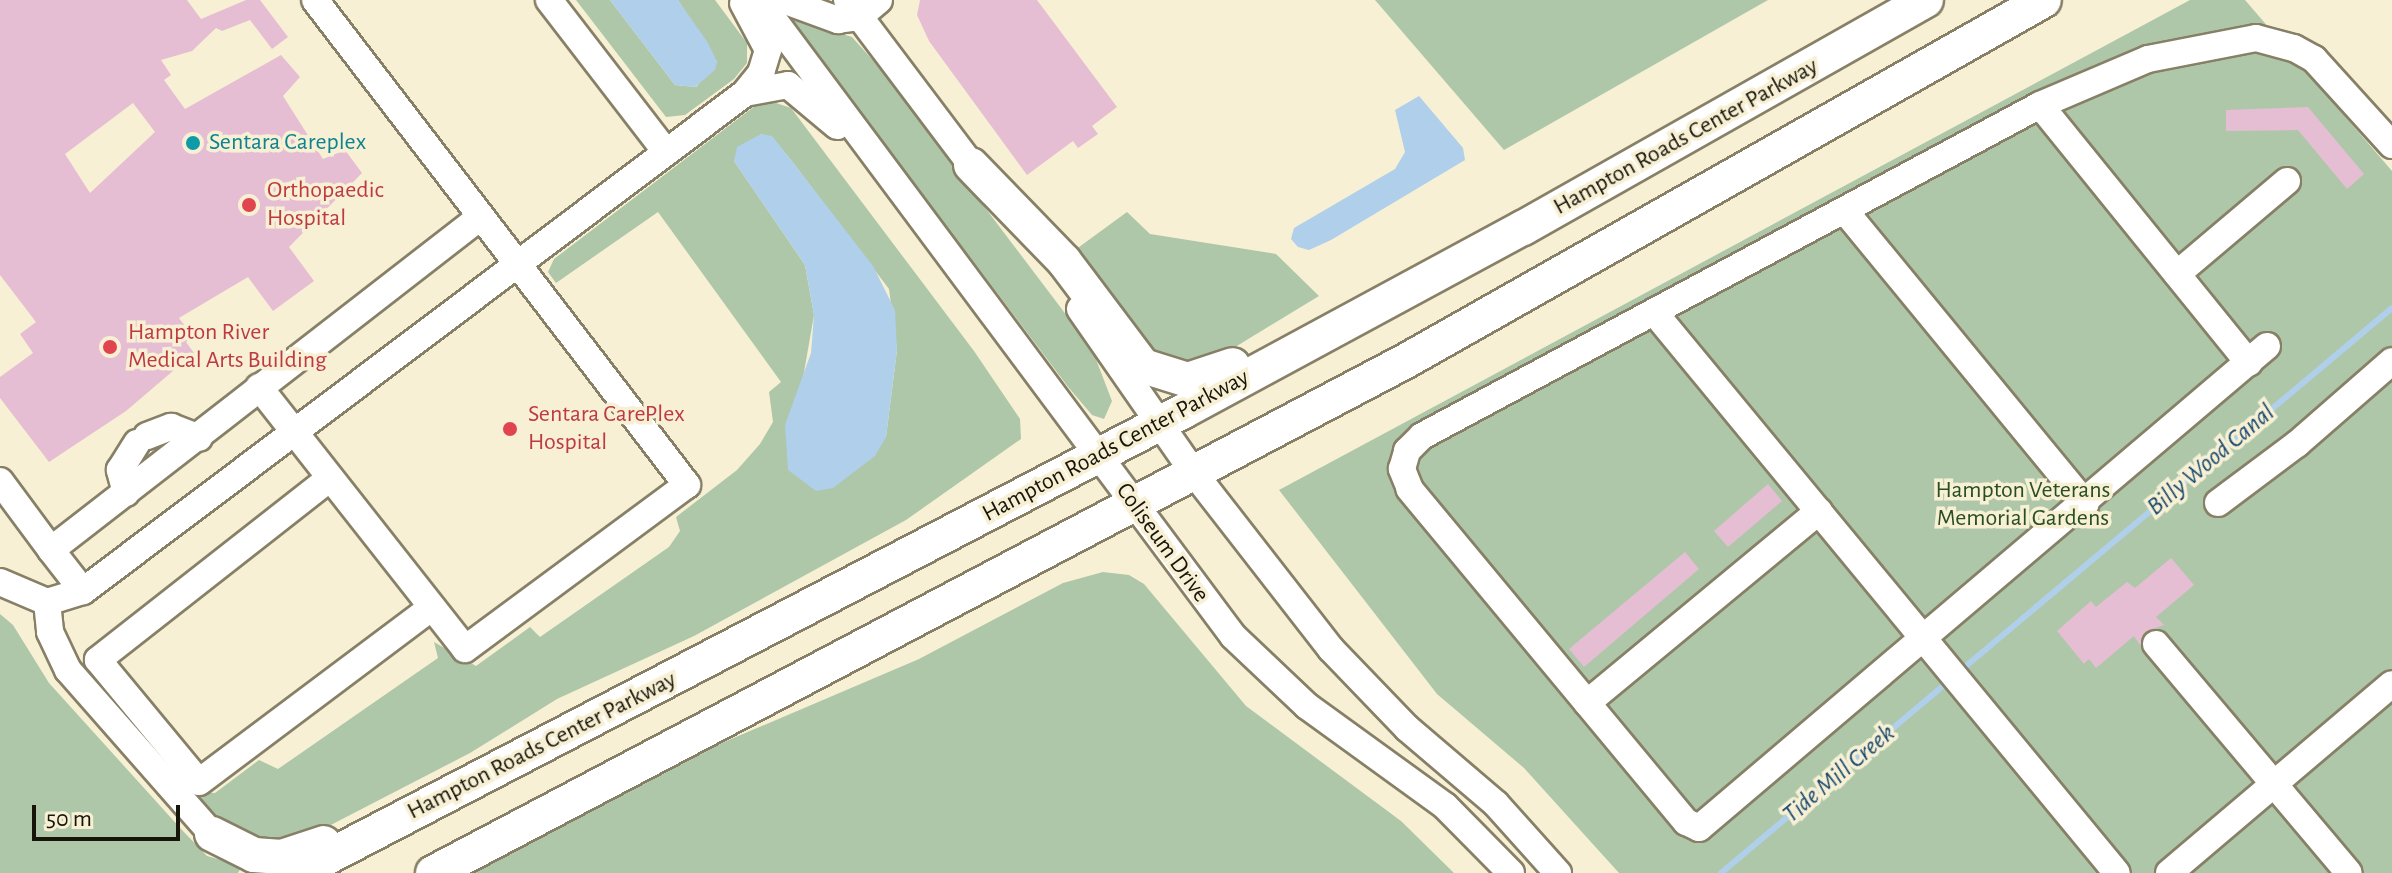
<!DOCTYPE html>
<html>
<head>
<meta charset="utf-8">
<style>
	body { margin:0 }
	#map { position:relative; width:2392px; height:873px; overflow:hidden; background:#f7f0d4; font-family:"Alegreya Sans",sans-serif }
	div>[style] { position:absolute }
	.green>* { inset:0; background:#aec7a9 }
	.water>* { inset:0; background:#afcfeb }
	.stream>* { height:6px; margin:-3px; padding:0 3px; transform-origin:3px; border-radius:3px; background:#afcfeb }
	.building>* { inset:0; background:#e6bed3 }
	.roads { filter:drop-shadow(2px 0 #878067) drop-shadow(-2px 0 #878067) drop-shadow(0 2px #878067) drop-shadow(0 -2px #878067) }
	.minor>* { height:26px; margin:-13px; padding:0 13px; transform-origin:13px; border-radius:13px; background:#fff }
	.major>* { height:34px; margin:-17px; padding:0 17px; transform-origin:17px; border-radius:17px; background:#fff }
	.dots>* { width:22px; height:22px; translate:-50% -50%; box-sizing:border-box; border:4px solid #f7f0d4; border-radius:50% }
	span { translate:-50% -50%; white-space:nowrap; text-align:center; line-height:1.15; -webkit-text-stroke:7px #f7f0d4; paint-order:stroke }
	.street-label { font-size:24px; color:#17140a }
	.culture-label { font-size:24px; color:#0d838f }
	.left { translate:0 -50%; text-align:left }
	.health-label { font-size:24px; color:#be3a42 }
	.park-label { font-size:24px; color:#284e22 }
	.water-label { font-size:26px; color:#19496f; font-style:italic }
	.scale { position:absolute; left:32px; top:805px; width:148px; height:36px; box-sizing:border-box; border:4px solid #17140a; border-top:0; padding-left:10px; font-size:24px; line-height:28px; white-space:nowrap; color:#17140a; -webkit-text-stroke:6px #f7f0d4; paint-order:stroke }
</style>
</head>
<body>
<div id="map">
	<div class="green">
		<div style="clip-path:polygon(576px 0,610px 0,675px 85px,696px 87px,717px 62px,678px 0,715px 0,747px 43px,747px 63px,734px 79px,685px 115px,666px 117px)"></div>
		<div style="clip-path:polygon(1375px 0,1768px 0,1504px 150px)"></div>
		<div style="clip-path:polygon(2190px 0,2245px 0,2392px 171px,2392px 873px,1619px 873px,1524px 768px,1437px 694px,1279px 490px)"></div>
		<div style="clip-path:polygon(789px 18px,852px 37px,878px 66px,1092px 349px,1112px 401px,1104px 419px,1092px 415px,1069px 388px)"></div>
		<div style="clip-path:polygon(evenodd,764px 99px,791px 108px,974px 351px,1020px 419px,1021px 439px,906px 520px,694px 636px,557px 699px,470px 753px,294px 844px,249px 839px,212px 820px,193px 792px,215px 793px,259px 760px,278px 769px,438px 658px,434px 642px,476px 666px,530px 627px,540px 637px,669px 547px,680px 531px,676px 517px,737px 470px,760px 444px,773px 422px,769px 392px,781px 382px,658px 212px,556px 283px,548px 272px,554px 259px,764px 99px,761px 134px,772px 137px,791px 160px,889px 289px,897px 350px,886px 437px,803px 378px,814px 315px,805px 265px,734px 161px,761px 134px)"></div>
		<div style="clip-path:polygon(1127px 212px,1150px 234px,1276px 254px,1319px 296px,1227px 352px,1192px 364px,1152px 351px,1075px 250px)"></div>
		<div style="clip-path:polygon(1103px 572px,1129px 575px,1144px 584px,1246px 706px,1401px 821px,1454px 873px,474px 873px,722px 743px,919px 659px,1063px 583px)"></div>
		<div style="clip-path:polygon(0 614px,13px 625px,49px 683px,182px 830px,207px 856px,242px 866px,238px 873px,0 873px)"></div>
	</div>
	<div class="water">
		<div style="clip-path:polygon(610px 0,678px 0,708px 43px,717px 62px,715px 70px,695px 87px,675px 85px)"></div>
		<div style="clip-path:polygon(1419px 96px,1463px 148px,1465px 160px,1331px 240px,1309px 250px,1298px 247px,1291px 239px,1294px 228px,1395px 169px,1405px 152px,1395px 110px)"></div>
		<div style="clip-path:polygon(761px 134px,772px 136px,791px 160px,873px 266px,895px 310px,897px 350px,886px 437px,875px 456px,833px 488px,816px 491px,788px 470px,785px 425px,811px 353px,814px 315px,805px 265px,734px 161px,737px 147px)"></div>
	</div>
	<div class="stream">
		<div style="left:1960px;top:671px;width:564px;rotate:-40.04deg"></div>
		<div style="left:1721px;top:873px;width:298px;rotate:-40.1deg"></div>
	</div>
	<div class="building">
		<div style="clip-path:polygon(evenodd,0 0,187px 0,201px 19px,246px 0,260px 0,288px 37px,272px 49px,250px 20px,222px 31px,216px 28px,192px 51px,161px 60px,171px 75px,164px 80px,185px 109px,281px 55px,300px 77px,283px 96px,323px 159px,345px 150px,362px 173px,289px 247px,314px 281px,273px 311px,248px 277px,179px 318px,193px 337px,186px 342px,194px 353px,126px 411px,49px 462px,0 398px,0 377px,33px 353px,20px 334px,36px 322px,0 275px,0 0,133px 103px,155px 132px,90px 193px,65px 154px,133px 103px)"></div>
		<div style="clip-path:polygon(920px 0,1037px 0,1117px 107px,1092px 126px,1098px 134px,1078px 148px,1073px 141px,1027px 175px,929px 41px,917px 15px)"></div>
		<div style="clip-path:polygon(2308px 107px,2364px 174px,2347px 189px,2298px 130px,2226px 131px,2226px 110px)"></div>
		<div style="clip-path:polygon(1768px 484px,1782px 501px,1728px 547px,1714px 531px)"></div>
		<div style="clip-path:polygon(1685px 552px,1699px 569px,1584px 667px,1569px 649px)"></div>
		<div style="clip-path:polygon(2171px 558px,2194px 585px,2156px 617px,2164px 625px,2146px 631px,2140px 645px,2134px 636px,2096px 668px,2089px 659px,2084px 664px,2057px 631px,2091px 601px,2096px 607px,2127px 582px,2135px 588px)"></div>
	</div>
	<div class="roads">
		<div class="minor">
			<div style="left:549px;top:0;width:192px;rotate:52.4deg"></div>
			<div style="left:759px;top:0;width:793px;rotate:53.3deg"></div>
			<div style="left:1233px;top:636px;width:102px;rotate:43.4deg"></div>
			<div style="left:1307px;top:706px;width:170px;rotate:35.9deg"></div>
			<div style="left:1445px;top:806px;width:94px;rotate:45.4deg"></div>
			<div style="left:783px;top:0;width:59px;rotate:20deg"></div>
			<div style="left:838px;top:20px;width:21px;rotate:-8deg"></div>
			<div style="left:859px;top:17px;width:26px;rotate:-40deg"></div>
			<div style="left:847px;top:0;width:224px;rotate:53deg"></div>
			<div style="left:745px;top:93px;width:44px;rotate:-10.5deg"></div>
			<div style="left:788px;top:85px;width:64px;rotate:39.9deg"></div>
			<div style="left:2040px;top:105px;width:332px;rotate:51deg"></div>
			<div style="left:1845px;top:211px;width:379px;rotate:50.6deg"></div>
			<div style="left:2177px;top:274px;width:144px;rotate:-40.2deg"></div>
			<div style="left:1080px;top:309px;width:200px;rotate:55.2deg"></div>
			<div style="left:1194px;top:473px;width:223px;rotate:52.1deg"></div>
			<div style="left:1331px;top:649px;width:110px;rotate:46.1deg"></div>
			<div style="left:1407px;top:728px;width:117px;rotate:40.5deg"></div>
			<div style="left:1496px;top:804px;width:93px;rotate:48.1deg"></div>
			<div style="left:1654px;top:312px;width:727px;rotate:50.47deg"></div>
			<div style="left:2267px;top:346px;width:745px;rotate:139.68deg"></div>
			<div style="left:1699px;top:828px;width:14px;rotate:-155deg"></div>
			<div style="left:1686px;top:822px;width:433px;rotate:-129.7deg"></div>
			<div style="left:1410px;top:489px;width:22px;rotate:-112deg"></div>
			<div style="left:1402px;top:469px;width:19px;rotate:-74deg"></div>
			<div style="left:1407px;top:451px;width:21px;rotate:-45deg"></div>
			<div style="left:1422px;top:436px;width:701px;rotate:-28.17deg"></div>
			<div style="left:2040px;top:105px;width:117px;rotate:-23.1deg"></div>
			<div style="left:2148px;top:59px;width:110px;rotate:-11deg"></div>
			<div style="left:2256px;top:38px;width:39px;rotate:15deg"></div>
			<div style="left:2294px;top:48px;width:23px;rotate:29deg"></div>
			<div style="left:2314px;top:59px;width:116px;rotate:47.8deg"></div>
			<div style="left:259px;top:387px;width:333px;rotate:51.8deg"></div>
			<div style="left:465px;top:649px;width:276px;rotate:-36.5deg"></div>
			<div style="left:687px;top:485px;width:611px;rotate:-127.49deg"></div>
			<div style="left:147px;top:436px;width:26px;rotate:-21deg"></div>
			<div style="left:171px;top:427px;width:30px;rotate:21deg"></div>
			<div style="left:330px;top:478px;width:295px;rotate:141.9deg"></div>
			<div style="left:98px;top:660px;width:158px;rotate:50.4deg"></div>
			<div style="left:199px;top:782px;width:291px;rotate:-36.9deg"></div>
			<div style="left:0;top:481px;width:86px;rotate:53.5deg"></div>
			<div style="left:51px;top:550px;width:542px;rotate:-37.8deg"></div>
			<div style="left:126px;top:493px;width:24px;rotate:-105deg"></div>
			<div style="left:120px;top:470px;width:32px;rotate:-58deg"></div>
			<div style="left:2218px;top:503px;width:99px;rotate:-36.8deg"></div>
			<div style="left:2297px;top:444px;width:126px;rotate:-41.1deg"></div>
			<div style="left:51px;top:550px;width:52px;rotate:52deg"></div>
			<div style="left:0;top:582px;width:51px;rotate:23.1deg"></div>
			<div style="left:47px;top:602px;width:38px;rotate:-17deg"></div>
			<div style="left:83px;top:591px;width:828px;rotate:-36.95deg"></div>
			<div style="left:745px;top:93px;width:26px;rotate:-51deg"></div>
			<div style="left:761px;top:73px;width:24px;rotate:-73deg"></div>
			<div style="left:768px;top:50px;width:53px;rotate:-118deg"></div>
			<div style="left:47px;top:602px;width:30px;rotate:84deg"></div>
			<div style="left:50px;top:632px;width:42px;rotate:64.7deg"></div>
			<div style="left:68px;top:670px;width:218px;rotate:48.7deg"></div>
			<div style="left:2156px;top:644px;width:299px;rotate:49.9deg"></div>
			<div style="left:1587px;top:703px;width:301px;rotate:-39.6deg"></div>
			<div style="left:2169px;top:873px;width:292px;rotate:-40.3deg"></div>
		</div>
		<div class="major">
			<div style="left:971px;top:165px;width:134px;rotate:45.9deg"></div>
			<div style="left:1064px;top:261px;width:131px;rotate:53deg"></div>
			<div style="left:1143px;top:366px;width:47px;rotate:17.3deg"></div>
			<div style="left:1188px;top:380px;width:47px;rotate:-18.4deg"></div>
			<div style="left:212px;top:834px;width:47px;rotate:26.6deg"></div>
			<div style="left:254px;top:855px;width:28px;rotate:4deg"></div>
			<div style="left:282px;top:857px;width:44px;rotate:-18.4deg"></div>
			<div style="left:297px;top:873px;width:998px;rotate:-27.52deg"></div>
			<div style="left:1182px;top:412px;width:387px;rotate:-28.4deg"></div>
			<div style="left:1523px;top:228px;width:463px;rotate:-29.5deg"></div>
			<div style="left:433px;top:873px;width:1097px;rotate:-27.76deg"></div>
			<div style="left:1404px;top:362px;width:735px;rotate:-29.49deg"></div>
		</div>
	</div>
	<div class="dots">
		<div style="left:193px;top:143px;background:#0f9aa8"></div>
		<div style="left:249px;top:205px;background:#e0444e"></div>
		<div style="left:110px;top:347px;background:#e0444e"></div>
		<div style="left:510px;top:429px;background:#e0444e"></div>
	</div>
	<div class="street-label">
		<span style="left:1686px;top:137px;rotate:-29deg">Hampton Roads Center Parkway</span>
		<span style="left:1116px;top:446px;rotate:-28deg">Hampton Roads Center Parkway</span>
		<span style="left:1162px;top:543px;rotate:54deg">Coliseum Drive</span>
		<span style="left:542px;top:746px;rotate:-27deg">Hampton Roads Center Parkway</span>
	</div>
	<div class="culture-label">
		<span class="left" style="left:209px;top:143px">Sentara Careplex</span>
	</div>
	<div class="health-label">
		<span class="left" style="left:267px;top:205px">Orthopaedic<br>Hospital</span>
		<span class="left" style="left:128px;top:347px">Hampton River<br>Medical Arts Building</span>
		<span class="left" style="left:528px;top:429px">Sentara CarePlex<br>Hospital</span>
	</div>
	<div class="park-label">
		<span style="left:2023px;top:505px">Hampton Veterans<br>Memorial Gardens</span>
	</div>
	<div class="water-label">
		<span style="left:2211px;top:460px;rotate:-40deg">Billy Wood Canal</span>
		<span style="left:1839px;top:774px;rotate:-40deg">Tide Mill Creek</span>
	</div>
	<div class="scale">50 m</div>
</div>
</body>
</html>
